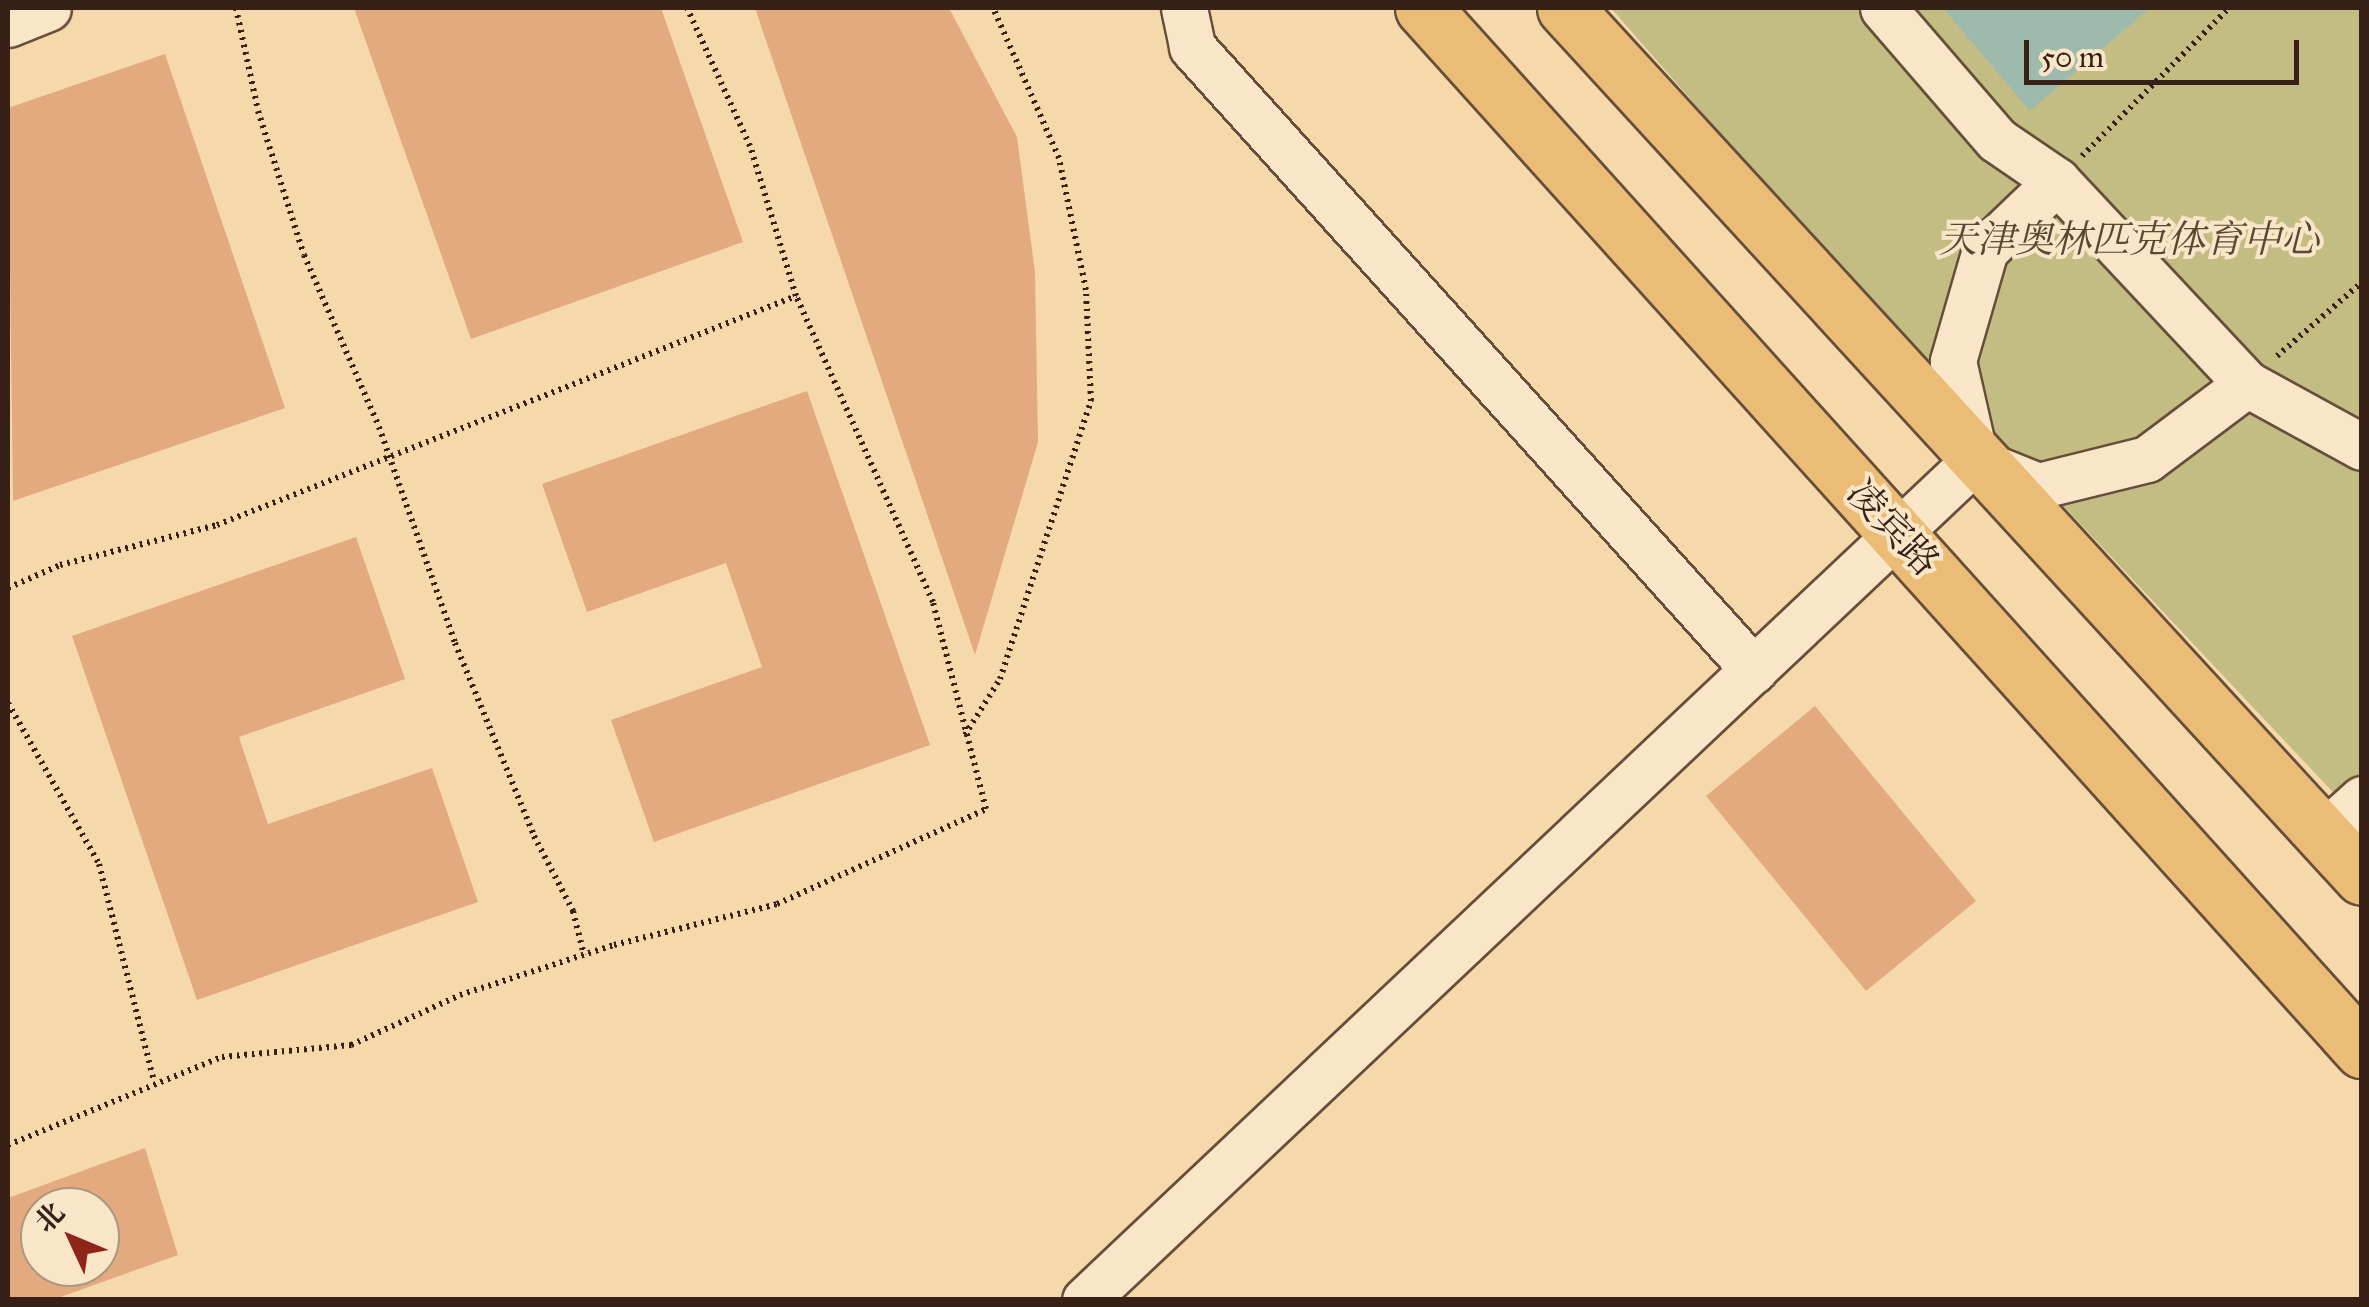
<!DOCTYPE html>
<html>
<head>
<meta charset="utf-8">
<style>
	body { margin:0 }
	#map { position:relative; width:2369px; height:1307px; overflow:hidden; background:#f6d9aa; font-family:"IM FELL Great Primer","Noto Serif SC",serif }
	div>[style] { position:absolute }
	.green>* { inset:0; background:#c4bd83 }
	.water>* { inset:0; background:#9dbaad }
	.building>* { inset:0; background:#e3aa7f }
	.path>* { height:6px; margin-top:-3px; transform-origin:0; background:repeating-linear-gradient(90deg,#372016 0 2.5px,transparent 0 7.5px) }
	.roads { filter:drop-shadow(2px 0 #674e3b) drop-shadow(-2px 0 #674e3b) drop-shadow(0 2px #674e3b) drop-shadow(0 -2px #674e3b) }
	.minor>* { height:45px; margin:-22.5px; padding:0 22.5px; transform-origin:22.5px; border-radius:22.5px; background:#f9e6c8 }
	.major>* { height:55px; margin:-27.5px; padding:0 27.5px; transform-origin:27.5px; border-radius:27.5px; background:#ebbc75 }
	span { translate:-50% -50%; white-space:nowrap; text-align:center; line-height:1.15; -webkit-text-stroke:8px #f9e6c8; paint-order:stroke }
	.park-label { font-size:38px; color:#5a4731; font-style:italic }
	.street-label { font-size:38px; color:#372016 }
	.frame { position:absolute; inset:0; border:10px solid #372016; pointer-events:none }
	.north { position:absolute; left:20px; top:1187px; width:100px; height:100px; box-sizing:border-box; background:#f9e6c8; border:2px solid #ab9781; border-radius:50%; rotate:314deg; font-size:28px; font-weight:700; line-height:40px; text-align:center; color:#372016 }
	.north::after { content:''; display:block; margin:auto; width:35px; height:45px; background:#8f2418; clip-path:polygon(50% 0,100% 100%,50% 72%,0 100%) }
	.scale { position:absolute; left:2024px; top:40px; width:275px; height:45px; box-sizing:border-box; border:5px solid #372016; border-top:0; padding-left:12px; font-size:30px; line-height:35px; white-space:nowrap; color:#372016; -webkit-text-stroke:8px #f9e6c8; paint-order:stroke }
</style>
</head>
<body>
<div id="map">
	<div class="green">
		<div style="clip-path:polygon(1611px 8px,2361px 8px,2361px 822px,1813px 240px)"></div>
	</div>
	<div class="water">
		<div style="clip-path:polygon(1943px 8px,2150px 8px,2030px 111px)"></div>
	</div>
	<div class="building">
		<div style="clip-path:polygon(354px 8px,661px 8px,743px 242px,471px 339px)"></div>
		<div style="clip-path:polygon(755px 8px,949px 8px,1017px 137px,1035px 272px,1038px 442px,975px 655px)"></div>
		<div style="clip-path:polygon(165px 54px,285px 408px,13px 501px,8px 108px)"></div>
		<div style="clip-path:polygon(807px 391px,930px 745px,654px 842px,611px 720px,762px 667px,726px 563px,587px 612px,542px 484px)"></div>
		<div style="clip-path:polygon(356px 537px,405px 679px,239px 737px,268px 824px,432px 768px,478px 902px,197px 1000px,72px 636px)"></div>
		<div style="clip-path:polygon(1815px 706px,1976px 901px,1866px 991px,1706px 796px)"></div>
		<div style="clip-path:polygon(evenodd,145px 1148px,178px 1255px,52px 1300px,8px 1300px,8px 1198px,145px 1148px,40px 1207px,100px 1207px,100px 1267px,40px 1267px,40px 1207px)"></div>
	</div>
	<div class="path">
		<div style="left:236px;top:8px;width:105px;rotate:77.9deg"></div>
		<div style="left:258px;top:111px;width:151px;rotate:72.3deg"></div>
		<div style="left:304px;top:255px;width:188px;rotate:66.4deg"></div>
		<div style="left:379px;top:427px;width:229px;rotate:70.6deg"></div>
		<div style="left:455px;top:643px;width:209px;rotate:67.7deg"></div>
		<div style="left:534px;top:836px;width:85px;rotate:62.5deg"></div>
		<div style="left:573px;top:911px;width:45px;rotate:76deg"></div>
		<div style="left:2082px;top:156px;width:209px;rotate:-45.2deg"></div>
		<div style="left:2277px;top:356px;width:113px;rotate:-41deg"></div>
		<div style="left:8px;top:588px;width:57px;rotate:-23.9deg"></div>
		<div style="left:60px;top:565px;width:162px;rotate:-14.3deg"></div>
		<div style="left:217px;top:525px;width:623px;rotate:-21.58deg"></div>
		<div style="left:8px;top:703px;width:185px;rotate:60.5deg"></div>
		<div style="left:99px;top:864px;width:225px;rotate:75.8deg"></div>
		<div style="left:965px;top:735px;width:66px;rotate:-58deg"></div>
		<div style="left:1000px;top:679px;width:293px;rotate:-71.9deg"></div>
		<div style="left:1091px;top:401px;width:111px;rotate:-92.6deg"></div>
		<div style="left:1086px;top:290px;width:135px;rotate:-101.6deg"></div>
		<div style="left:1059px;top:158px;width:164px;rotate:-113.7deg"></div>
		<div style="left:8px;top:1145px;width:231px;rotate:-22.4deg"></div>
		<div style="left:222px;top:1057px;width:130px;rotate:-5.3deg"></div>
		<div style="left:351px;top:1045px;width:120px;rotate:-24.6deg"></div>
		<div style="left:460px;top:995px;width:162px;rotate:-18deg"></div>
		<div style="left:614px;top:945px;width:168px;rotate:-14.1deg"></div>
		<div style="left:777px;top:904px;width:230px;rotate:-24.4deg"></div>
		<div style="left:986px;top:809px;width:214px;rotate:-104.4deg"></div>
		<div style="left:933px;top:602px;width:335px;rotate:-114.1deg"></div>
		<div style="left:796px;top:296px;width:157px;rotate:-107deg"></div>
		<div style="left:750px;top:146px;width:152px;rotate:-114.5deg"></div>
	</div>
	<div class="roads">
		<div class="minor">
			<div style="left:1184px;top:8px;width:40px;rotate:78deg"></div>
			<div style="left:1192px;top:47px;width:839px;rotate:47.95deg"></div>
			<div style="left:1883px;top:8px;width:174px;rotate:49.2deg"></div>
			<div style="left:1997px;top:140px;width:73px;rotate:34.3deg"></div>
			<div style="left:2057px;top:181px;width:100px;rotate:136.2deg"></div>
			<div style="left:1985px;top:250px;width:116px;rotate:106.1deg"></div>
			<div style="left:1953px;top:361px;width:99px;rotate:77.2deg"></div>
			<div style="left:8px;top:24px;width:43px;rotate:-21.8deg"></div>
			<div style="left:2057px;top:181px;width:278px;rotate:46.9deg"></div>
			<div style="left:1983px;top:464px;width:59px;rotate:21.8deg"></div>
			<div style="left:2038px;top:486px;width:112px;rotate:-13.9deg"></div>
			<div style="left:2147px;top:459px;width:125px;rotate:-36.9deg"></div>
			<div style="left:2247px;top:384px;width:131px;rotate:28.7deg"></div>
			<div style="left:2322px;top:835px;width:54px;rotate:-42deg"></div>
			<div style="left:1085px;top:1300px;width:1224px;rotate:-43.34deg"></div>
		</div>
		<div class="major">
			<div style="left:1423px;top:8px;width:1403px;rotate:47.98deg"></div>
			<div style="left:1565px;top:8px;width:1179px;rotate:47.47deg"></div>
		</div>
	</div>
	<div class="park-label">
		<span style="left:2129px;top:240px">天津奥林匹克体育中心</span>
	</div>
	<div class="street-label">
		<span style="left:1893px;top:528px;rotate:47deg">凌宾路</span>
	</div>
	<div class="frame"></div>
	<div class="north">北</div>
	<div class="scale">50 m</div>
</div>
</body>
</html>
